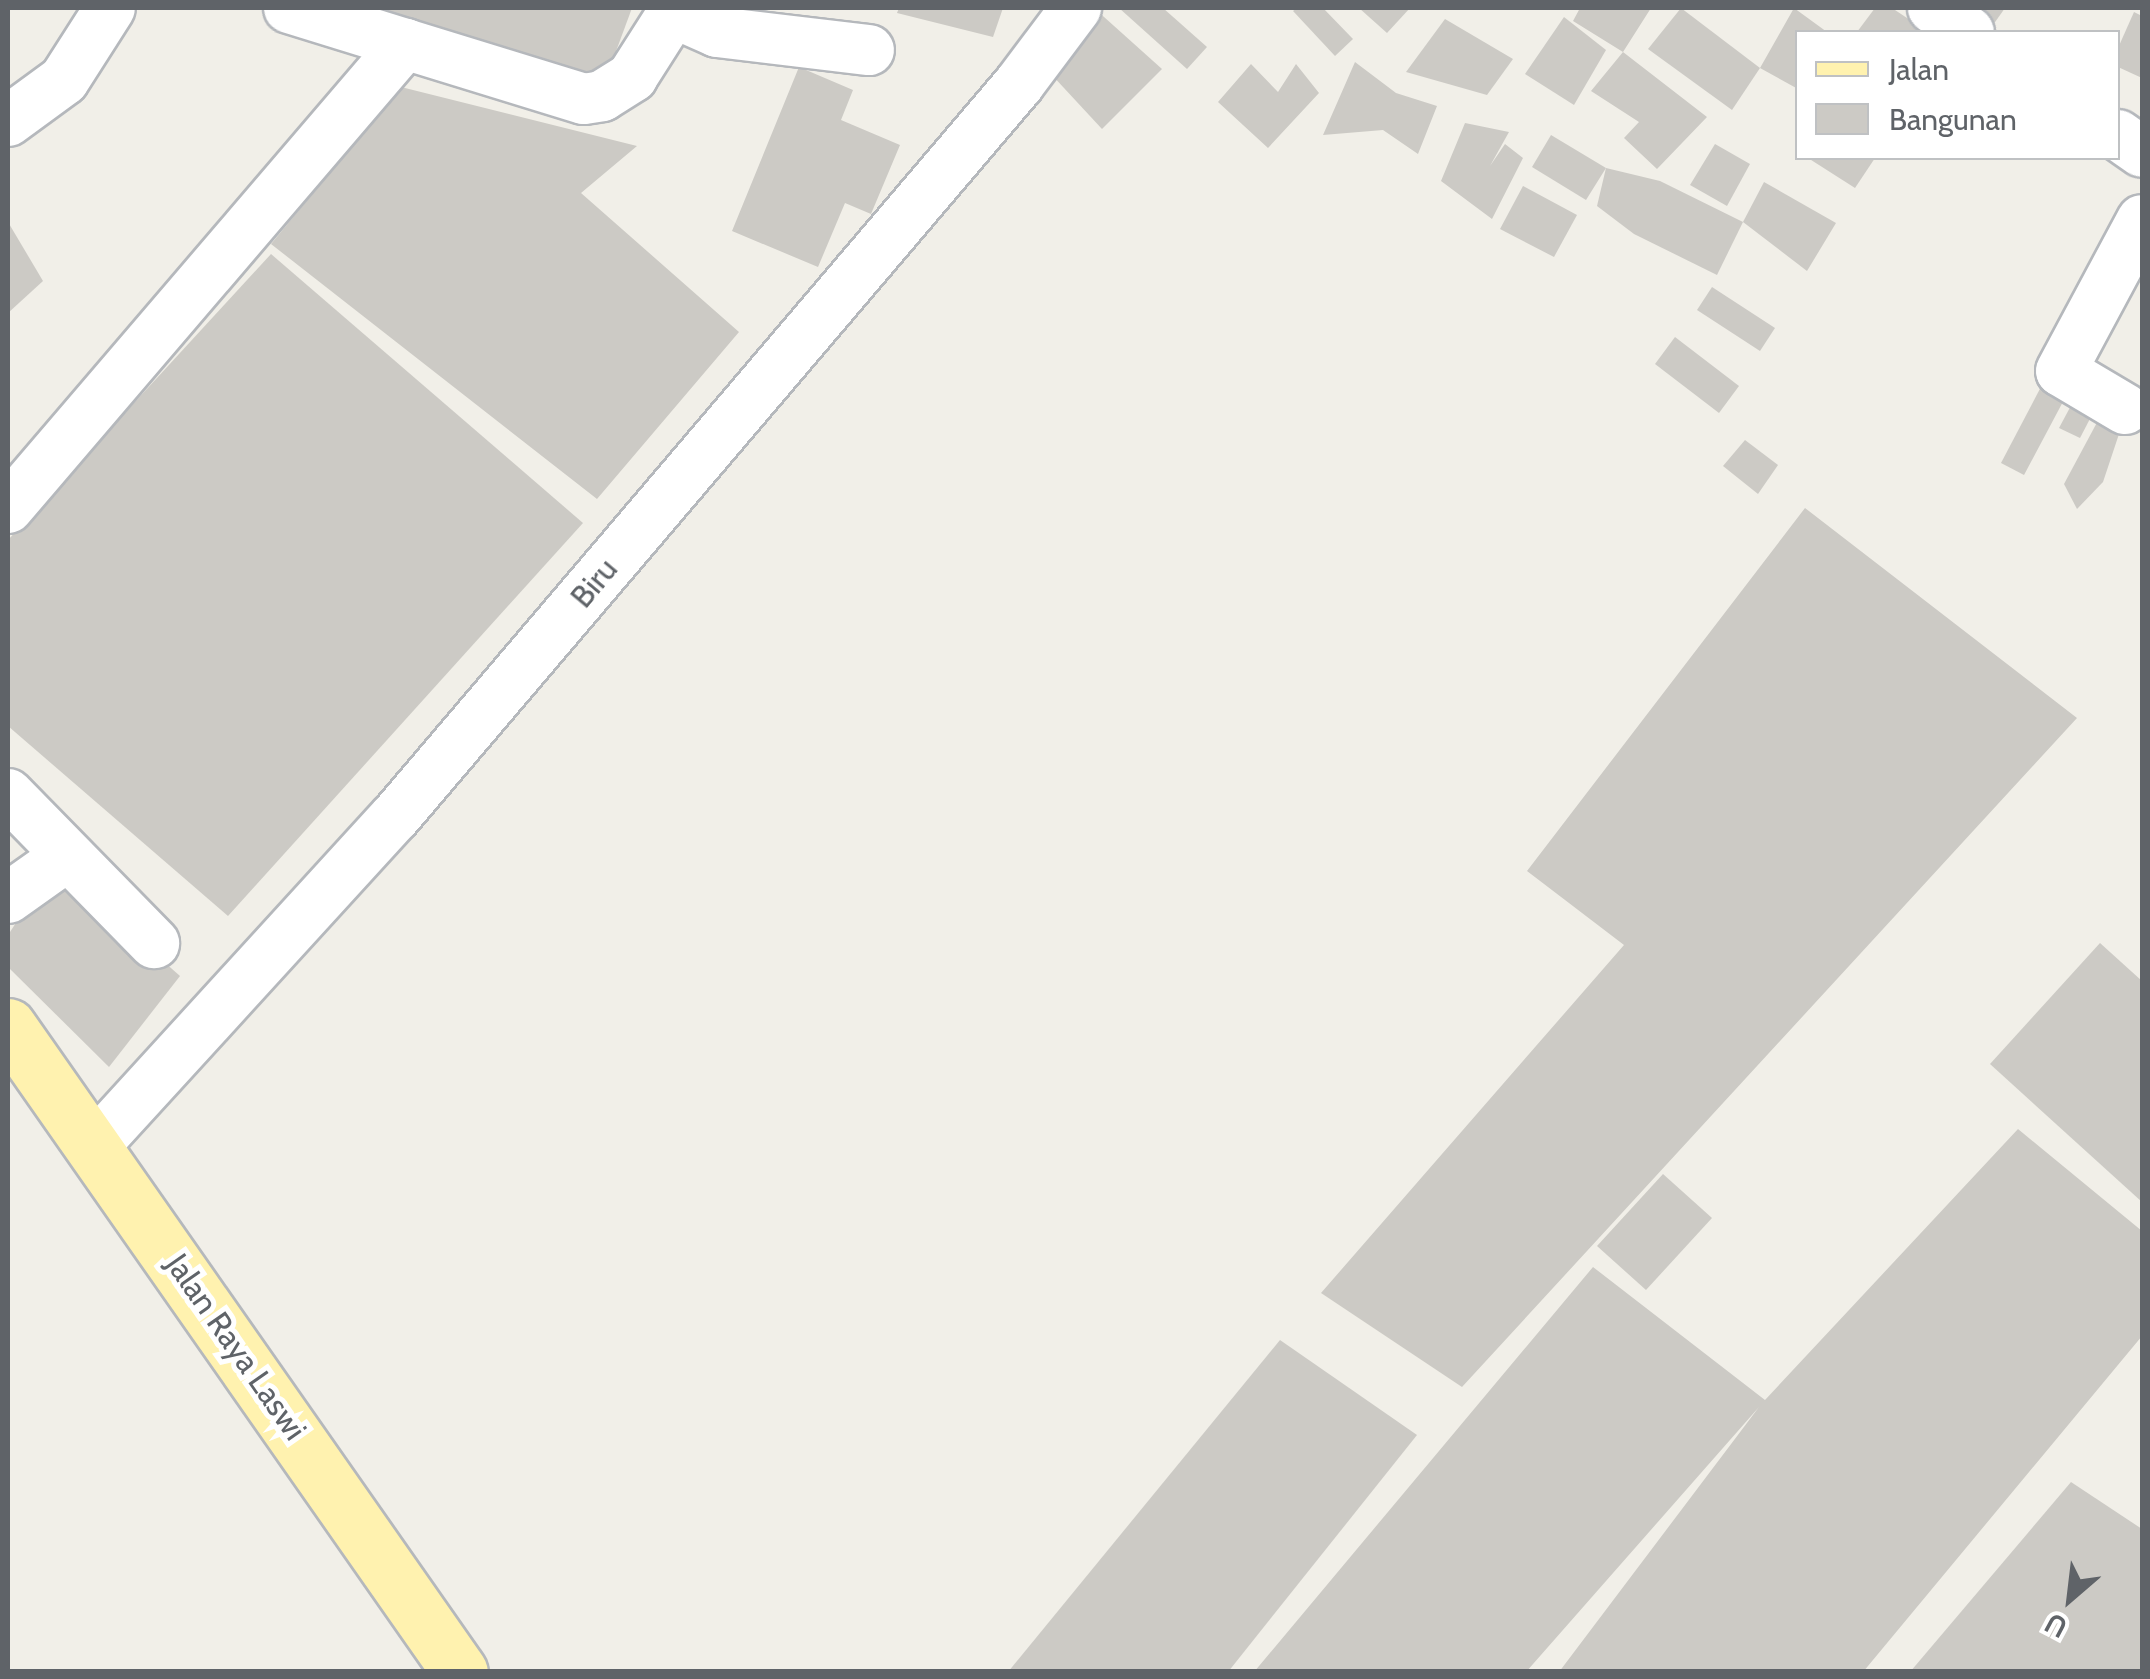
<!DOCTYPE html>
<html>
<head>
<meta charset="utf-8">
<style>
	body { margin:0 }
	#map { position:relative; width:2150px; height:1679px; overflow:hidden; background:#f1efe8; font-family:Cabin,sans-serif }
	div>[style] { position:absolute }
	.building>* { inset:0; background:#cccac5 }
	.roads { filter:drop-shadow(2px 0 #b5b8bc) drop-shadow(-2px 0 #b5b8bc) drop-shadow(0 2px #b5b8bc) drop-shadow(0 -2px #b5b8bc) }
	.minor>* { height:50px; margin:-25px; padding:0 25px; transform-origin:25px; border-radius:25px; background:#fff }
	.major>* { height:55px; margin:-27.5px; padding:0 27.5px; transform-origin:27.5px; border-radius:27.5px; background:#fff2af }
	span { translate:-50% -50%; white-space:nowrap; text-align:center; line-height:1.15; -webkit-text-stroke:10px #fff; paint-order:stroke }
	.street-label { font-size:32px; color:#5f6368 }
	.frame { position:absolute; inset:0; border:10px solid #5f6368; pointer-events:none }
	.legend { position:absolute; left:1795px; top:30px; width:325px; height:130px; box-sizing:border-box; background:#fff; border:2px solid #bfc1c3; margin:0; padding:12px 18px; list-style:none; font-size:30px; color:#5f6368 }
	.legend li { display:flex; align-items:center; gap:20px; height:50px }
	.legend b { width:50px; border:2px solid #bfc1c3 }
	.north { position:absolute; left:2020px; top:1549px; width:100px; height:100px; -webkit-text-stroke:8px #fff; paint-order:stroke; rotate:208deg; font-size:28px; font-weight:700; line-height:40px; text-align:center; color:#5f6368 }
	.north::after { content:''; display:block; margin:auto; width:35px; height:45px; background:#5f6368; clip-path:polygon(50% 0,100% 100%,50% 72%,0 100%) }
</style>
</head>
<body>
<div id="map">
	<div class="building">
		<div style="clip-path:polygon(369px 8px,632px 8px,605px 81px)"></div>
		<div style="clip-path:polygon(899px 8px,1003px 8px,993px 37px,897px 13px)"></div>
		<div style="clip-path:polygon(1094px 8px,1162px 69px,1102px 129px,1051px 74px)"></div>
		<div style="clip-path:polygon(1119px 8px,1163px 8px,1207px 47px,1187px 69px)"></div>
		<div style="clip-path:polygon(1297px 8px,1323px 8px,1353px 39px,1335px 56px,1293px 11px)"></div>
		<div style="clip-path:polygon(1359px 8px,1410px 8px,1387px 33px)"></div>
		<div style="clip-path:polygon(1580px 8px,1651px 8px,1623px 52px,1707px 117px,1657px 169px,1624px 138px,1639px 122px,1591px 91px,1623px 52px,1573px 21px)"></div>
		<div style="clip-path:polygon(1681px 8px,1760px 68px,1732px 110px,1648px 49px)"></div>
		<div style="clip-path:polygon(1794px 8px,1827px 32px,1798px 32px,1798px 89px,1760px 68px)"></div>
		<div style="clip-path:polygon(1875px 8px,1892px 8px,1928px 32px,1857px 32px)"></div>
		<div style="clip-path:polygon(1965px 8px,2005px 8px,1993px 25px)"></div>
		<div style="clip-path:polygon(2134px 12px,2142px 16px,2142px 78px,2118px 67px,2118px 48px)"></div>
		<div style="clip-path:polygon(1564px 17px,1606px 50px,1574px 105px,1525px 74px)"></div>
		<div style="clip-path:polygon(1445px 19px,1513px 59px,1487px 95px,1406px 72px)"></div>
		<div style="clip-path:polygon(1355px 62px,1396px 93px,1437px 106px,1418px 154px,1383px 130px,1323px 135px)"></div>
		<div style="clip-path:polygon(1251px 64px,1278px 92px,1296px 64px,1319px 93px,1268px 148px,1218px 102px)"></div>
		<div style="clip-path:polygon(799px 67px,853px 90px,841px 120px,900px 145px,871px 214px,845px 203px,818px 267px,732px 231px)"></div>
		<div style="clip-path:polygon(401px 87px,637px 146px,581px 193px,739px 332px,597px 499px,271px 244px)"></div>
		<div style="clip-path:polygon(1465px 123px,1509px 132px,1490px 166px,1505px 144px,1523px 158px,1492px 219px,1441px 181px)"></div>
		<div style="clip-path:polygon(1551px 135px,1606px 168px,1586px 200px,1532px 167px)"></div>
		<div style="clip-path:polygon(1715px 144px,1750px 164px,1727px 206px,1690px 185px)"></div>
		<div style="clip-path:polygon(1808px 158px,1875px 158px,1855px 188px)"></div>
		<div style="clip-path:polygon(1606px 168px,1660px 181px,1743px 222px,1717px 275px,1634px 234px,1597px 206px)"></div>
		<div style="clip-path:polygon(1764px 182px,1836px 223px,1807px 271px,1743px 222px)"></div>
		<div style="clip-path:polygon(1523px 186px,1577px 215px,1554px 257px,1500px 229px)"></div>
		<div style="clip-path:polygon(8px 222px,43px 281px,8px 313px)"></div>
		<div style="clip-path:polygon(271px 254px,583px 523px,228px 916px,8px 726px,8px 540px)"></div>
		<div style="clip-path:polygon(1712px 287px,1775px 328px,1760px 351px,1697px 310px)"></div>
		<div style="clip-path:polygon(1675px 337px,1739px 386px,1719px 413px,1655px 364px)"></div>
		<div style="clip-path:polygon(2043px 383px,2066px 396px,2024px 475px,2001px 463px)"></div>
		<div style="clip-path:polygon(2074px 400px,2094px 411px,2080px 438px,2059px 428px)"></div>
		<div style="clip-path:polygon(2101px 415px,2121px 428px,2103px 482px,2077px 509px,2064px 484px)"></div>
		<div style="clip-path:polygon(1745px 440px,1778px 465px,1758px 494px,1723px 466px)"></div>
		<div style="clip-path:polygon(1805px 508px,2077px 718px,1462px 1387px,1321px 1293px,1624px 945px,1527px 871px)"></div>
		<div style="clip-path:polygon(54px 865px,180px 976px,109px 1067px,8px 967px,8px 935px)"></div>
		<div style="clip-path:polygon(2100px 943px,2142px 981px,2142px 1202px,1990px 1064px)"></div>
		<div style="clip-path:polygon(2018px 1129px,2142px 1231px,2142px 1336px,1863px 1672px,1559px 1672px,1759px 1407px,1526px 1672px,1254px 1672px,1593px 1267px,1765px 1400px)"></div>
		<div style="clip-path:polygon(1663px 1174px,1712px 1218px,1646px 1290px,1597px 1246px)"></div>
		<div style="clip-path:polygon(1280px 1340px,1417px 1435px,1228px 1672px,1008px 1672px)"></div>
		<div style="clip-path:polygon(2071px 1482px,2142px 1529px,2142px 1672px,1910px 1672px)"></div>
	</div>
	<div class="roads">
		<div class="minor">
			<div style="left:289px;top:8px;width:121px;rotate:17.2deg"></div>
			<div style="left:1933px;top:8px;width:43px;rotate:33.7deg"></div>
			<div style="left:674px;top:13px;width:47px;rotate:23.8deg"></div>
			<div style="left:717px;top:32px;width:153px;rotate:6.8deg"></div>
			<div style="left:8px;top:121px;width:69px;rotate:-36.2deg"></div>
			<div style="left:64px;top:80px;width:85px;rotate:-57.4deg"></div>
			<div style="left:2118px;top:135px;width:29px;rotate:35deg"></div>
			<div style="left:2125px;top:409px;width:74px;rotate:-149.3deg"></div>
			<div style="left:2061px;top:371px;width:171px;rotate:-61.8deg"></div>
			<div style="left:8px;top:508px;width:611px;rotate:-49.45deg"></div>
			<div style="left:405px;top:44px;width:187px;rotate:17.1deg"></div>
			<div style="left:584px;top:99px;width:18px;rotate:-9deg"></div>
			<div style="left:602px;top:96px;width:36px;rotate:-32deg"></div>
			<div style="left:632px;top:77px;width:82px;rotate:-57.5deg"></div>
			<div style="left:8px;top:794px;width:209px;rotate:45.6deg"></div>
			<div style="left:8px;top:898px;width:72px;rotate:-35.4deg"></div>
			<div style="left:96px;top:1144px;width:443px;rotate:-47.6deg"></div>
			<div style="left:395px;top:817px;width:963px;rotate:-49.59deg"></div>
			<div style="left:1019px;top:84px;width:95px;rotate:-53.1deg"></div>
		</div>
		<div class="major">
			<div style="left:8px;top:1026px;width:788px;rotate:55.02deg"></div>
		</div>
	</div>
	<div class="street-label">
		<span style="left:594px;top:583px;rotate:-50deg">Biru</span>
		<span style="left:236px;top:1347px;rotate:55deg">Jalan Raya Laswi</span>
	</div>
	<div class="frame"></div>
	<ul class="legend">
	<li><b style="height:12px;background:#fff2af"></b>Jalan</li>
	<li><b style="height:28px;background:#cccac5"></b>Bangunan</li>
	</ul>
	<div class="north">U</div>
</div>
</body>
</html>
